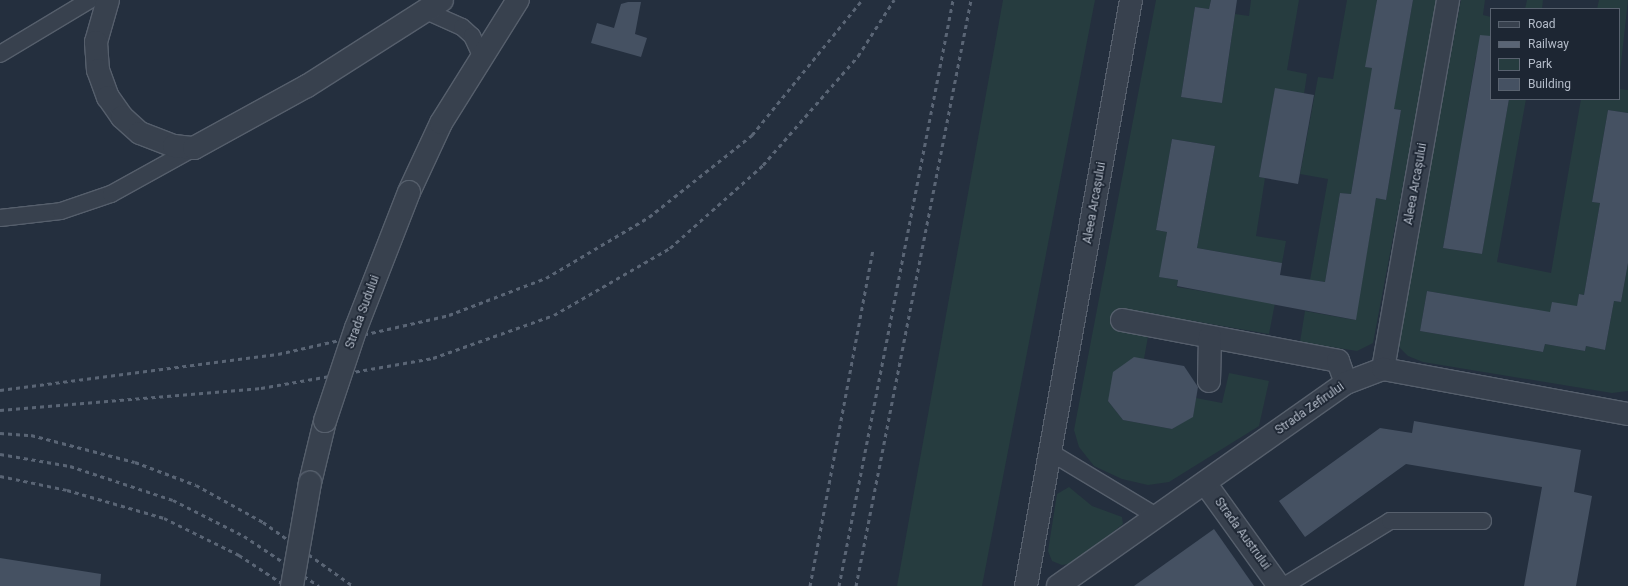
<!DOCTYPE html>
<html>
<head>
<meta charset="utf-8">
<style>
	body { margin:0 }
	#map { position:relative; width:1628px; height:586px; overflow:hidden; background:#242f3e; font-family:Roboto,sans-serif }
	div>[style] { position:absolute }
	.green>* { inset:0; background:#263c3f }
	.building>* { inset:0; background:#455162 }
	.roads { filter:drop-shadow(1px 0 #565f6c) drop-shadow(-1px 0 #565f6c) drop-shadow(0 1px #565f6c) drop-shadow(0 -1px #565f6c) }
	.service>* { height:16px; margin:-8px; padding:0 8px; transform-origin:8px; border-radius:8px; background:#38414e }
	.minor>* { height:22px; margin:-11px; padding:0 11px; transform-origin:11px; border-radius:11px; background:#38414e }
	.tertiary>* { height:22px; margin:-11px; padding:0 11px; transform-origin:11px; border-radius:11px; background:#38414e }
	.rail>* { height:3px; margin-top:-1.5px; transform-origin:0; background:repeating-linear-gradient(90deg,#5a6575 0 4px,transparent 0 8px) }
	.bridges { filter:drop-shadow(1px 0 #565f6c) drop-shadow(-1px 0 #565f6c) drop-shadow(0 1px #565f6c) drop-shadow(0 -1px #565f6c) }
	.minor-bridge>* { height:22px; margin:-11px; padding:0 11px; transform-origin:11px; border-radius:11px; background:#38414e }
	span { translate:-50% -50%; white-space:nowrap; text-align:center; line-height:1.15; -webkit-text-stroke:3.5px #1d2633; paint-order:stroke }
	.street-label { font-size:12px; color:#b4bcc9 }
	.legend { position:absolute; left:1490px; top:8px; width:130px; height:92px; box-sizing:border-box; background:#1d2633; border:1px solid #59626f; margin:0; padding:5px 7px; list-style:none; font-size:12px; color:#b4bcc9 }
	.legend li { display:flex; align-items:center; gap:8px; height:20px }
	.legend b { width:20px; border:1px solid #59626f }
</style>
</head>
<body>
<div id="map">
	<div class="green">
		<div style="clip-path:polygon(1003px 0,1095px 0,982px 586px,897px 586px)"></div>
		<div style="clip-path:polygon(1156px 0,1211px 0,1209px 9px,1195px 7px,1181px 97px,1222px 103px,1235px 14px,1249px 16px,1251px 0,1299px 0,1287px 70px,1307px 74px,1304px 94px,1275px 89px,1259px 177px,1265px 178px,1256px 236px,1286px 241px,1282px 263px,1197px 248px,1215px 146px,1172px 139px,1156px 230px,1167px 232px,1160px 277px,1178px 280px,1177px 287px,1275px 303px,1269px 334px,1152px 314px,1144px 359px,1108px 401px,1123px 420px,1172px 429px,1193px 416px,1196px 398px,1222px 403px,1229px 373px,1269px 381px,1259px 426px,1169px 482px,1148px 485px,1122px 479px,1094px 466px,1079px 447px,1074px 430px)"></div>
		<div style="clip-path:polygon(1347px 0,1377px 0,1366px 67px,1400px 73px,1413px 0,1438px 0,1373px 343px,1357px 351px,1300px 342px,1305px 311px,1355px 320px,1376px 198px,1386px 200px,1401px 110px,1366px 104px,1351px 194px,1340px 193px,1325px 282px,1310px 280px,1328px 179px,1300px 174px,1318px 77px,1333px 79px)"></div>
		<div style="clip-path:polygon(evenodd,1461px 0,1485px 0,1483px 15px,1491px 17px,1491px 58px,1476px 56px,1465px 120px,1504px 127px,1509px 99px,1526px 99px,1497px 262px,1551px 273px,1581px 99px,1619px 99px,1619px 89px,1628px 90px,1628px 113px,1608px 110px,1592px 202px,1600px 203px,1584px 295px,1579px 294px,1577px 307px,1550px 313px,1427px 291px,1420px 331px,1543px 352px,1545px 344px,1585px 351px,1586px 346px,1605px 350px,1614px 301px,1621px 302px,1628px 263px,1628px 391px,1612px 393px,1423px 362px,1408px 356px,1397px 345px,1461px 0,1459px 156px,1497px 163px,1482px 254px,1443px 248px,1459px 156px)"></div>
		<div style="clip-path:polygon(1527px 0,1543px 0,1542px 9px,1525px 9px)"></div>
		<div style="clip-path:polygon(1599px 0,1628px 0,1619px 82px,1619px 9px,1597px 9px)"></div>
		<div style="clip-path:polygon(1069px 487px,1092px 506px,1122px 517px,1123px 524px,1074px 563px,1062px 565px,1052px 561px,1048px 551px,1057px 494px)"></div>
	</div>
	<div class="building">
		<div style="clip-path:polygon(1211px 0,1237px 0,1222px 103px,1181px 97px,1195px 7px,1209px 9px)"></div>
		<div style="clip-path:polygon(1377px 0,1413px 0,1394px 109px,1401px 110px,1386px 200px,1376px 198px,1356px 320px,1177px 286px,1178px 280px,1159px 277px,1167px 232px,1156px 230px,1172px 139px,1215px 146px,1197px 248px,1282px 263px,1280px 275px,1325px 282px,1340px 193px,1351px 194px,1372px 68px,1365px 67px)"></div>
		<div style="clip-path:polygon(628px 2px,641px 2px,635px 34px,647px 38px,641px 57px,591px 43px,597px 23px,614px 28px,621px 4px)"></div>
		<div style="clip-path:polygon(1480px 35px,1491px 36px,1491px 99px,1509px 99px,1482px 254px,1443px 248px)"></div>
		<div style="clip-path:polygon(1275px 88px,1314px 95px,1298px 184px,1259px 177px)"></div>
		<div style="clip-path:polygon(1608px 110px,1628px 113px,1628px 263px,1621px 302px,1614px 301px,1605px 350px,1586px 346px,1585px 351px,1545px 344px,1543px 352px,1420px 331px,1427px 291px,1550px 312px,1552px 302px,1577px 306px,1579px 294px,1584px 295px,1600px 203px,1592px 202px)"></div>
		<div style="clip-path:polygon(1134px 357px,1184px 366px,1198px 387px,1193px 417px,1172px 429px,1123px 420px,1108px 401px,1113px 372px)"></div>
		<div style="clip-path:polygon(1414px 421px,1581px 450px,1574px 492px,1592px 496px,1576px 586px,1524px 586px,1542px 487px,1406px 464px,1305px 537px,1279px 501px,1380px 428px,1412px 433px)"></div>
		<div style="clip-path:polygon(1214px 529px,1254px 586px,1134px 586px)"></div>
		<div style="clip-path:polygon(0 558px,101px 574px,100px 586px,0 586px)"></div>
	</div>
	<div class="roads">
		<div class="service">
			<div style="left:426px;top:11px;width:39px;rotate:24deg"></div>
			<div style="left:462px;top:27px;width:13px;rotate:42deg"></div>
			<div style="left:472px;top:36px;width:21px;rotate:65deg"></div>
			<div style="left:0;top:54px;width:105px;rotate:-31deg"></div>
			<div style="left:0;top:218px;width:61px;rotate:-6.5deg"></div>
			<div style="left:61px;top:211px;width:53px;rotate:-18.8deg"></div>
			<div style="left:111px;top:194px;width:95px;rotate:-29deg"></div>
			<div style="left:1050px;top:452px;width:124px;rotate:31.1deg"></div>
			<div style="left:1284px;top:586px;width:124px;rotate:-31.5deg"></div>
			<div style="left:1390px;top:521px;width:93px"></div>
		</div>
		<div class="minor">
			<div style="left:409px;top:192px;width:76px;rotate:-65.1deg"></div>
			<div style="left:441px;top:123px;width:145px;rotate:-58deg"></div>
			<div style="left:1122px;top:320px;width:220px;rotate:10.7deg"></div>
			<div style="left:1338px;top:361px;width:23px;rotate:70deg"></div>
			<div style="left:1383px;top:369px;width:375px;rotate:-80deg"></div>
			<div style="left:1209px;top:381px;width:44px;rotate:-88.7deg"></div>
			<div style="left:310px;top:483px;width:64px;rotate:-76.4deg"></div>
			<div style="left:1205px;top:483px;width:127px;rotate:54.3deg"></div>
			<div style="left:1026px;top:586px;width:595px;rotate:-79.84deg"></div>
			<div style="left:1058px;top:586px;width:352px;rotate:-35.2deg"></div>
			<div style="left:1346px;top:383px;width:40px;rotate:-21deg"></div>
			<div style="left:1383px;top:369px;width:249px;rotate:10.4deg"></div>
		</div>
		<div class="tertiary">
			<div style="left:108px;top:0;width:44px;rotate:105.9deg"></div>
			<div style="left:96px;top:42px;width:28px;rotate:86deg"></div>
			<div style="left:98px;top:70px;width:29px;rotate:70deg"></div>
			<div style="left:108px;top:97px;width:24px;rotate:55deg"></div>
			<div style="left:122px;top:117px;width:24px;rotate:42deg"></div>
			<div style="left:140px;top:133px;width:36px;rotate:21deg"></div>
			<div style="left:174px;top:146px;width:20px;rotate:6deg"></div>
			<div style="left:194px;top:148px;width:129px;rotate:-28.8deg"></div>
			<div style="left:307px;top:86px;width:160px;rotate:-32.5deg"></div>
		</div>
	</div>
	<div class="rail">
		<div style="left:0;top:390px;width:280px;rotate:-7.4deg"></div>
		<div style="left:278px;top:354px;width:175px;rotate:-12.8deg"></div>
		<div style="left:449px;top:315px;width:104px;rotate:-20.9deg"></div>
		<div style="left:546px;top:278px;width:120px;rotate:-30.6deg"></div>
		<div style="left:649px;top:217px;width:132px;rotate:-38.5deg"></div>
		<div style="left:752px;top:135px;width:174px;rotate:-50.8deg"></div>
		<div style="left:0;top:410px;width:262px;rotate:-4.8deg"></div>
		<div style="left:261px;top:388px;width:175px;rotate:-9.9deg"></div>
		<div style="left:433px;top:358px;width:128px;rotate:-19.6deg"></div>
		<div style="left:554px;top:315px;width:134px;rotate:-30deg"></div>
		<div style="left:670px;top:248px;width:125px;rotate:-41.7deg"></div>
		<div style="left:763px;top:165px;width:145px;rotate:-48.9deg"></div>
		<div style="left:858px;top:56px;width:67px;rotate:-57.3deg"></div>
		<div style="left:0;top:433px;width:31px;rotate:4deg"></div>
		<div style="left:31px;top:435px;width:107px;rotate:14.6deg"></div>
		<div style="left:135px;top:462px;width:65px;rotate:20.7deg"></div>
		<div style="left:196px;top:485px;width:77px;rotate:28.9deg"></div>
		<div style="left:263px;top:522px;width:110px;rotate:35.4deg"></div>
		<div style="left:0;top:454px;width:71px;rotate:9.7deg"></div>
		<div style="left:70px;top:466px;width:108px;rotate:18.3deg"></div>
		<div style="left:173px;top:500px;width:80px;rotate:26.9deg"></div>
		<div style="left:244px;top:536px;width:90px;rotate:33.7deg"></div>
		<div style="left:0;top:476px;width:68px;rotate:11.8deg"></div>
		<div style="left:67px;top:490px;width:101px;rotate:16.1deg"></div>
		<div style="left:164px;top:518px;width:84px;rotate:26.3deg"></div>
		<div style="left:239px;top:555px;width:56px;rotate:33.4deg"></div>
		<div style="left:810px;top:586px;width:342px;rotate:-79.4deg"></div>
		<div style="left:839px;top:586px;width:597px;rotate:-78.99deg"></div>
		<div style="left:856px;top:586px;width:597px;rotate:-78.9deg"></div>
	</div>
	<div class="bridges">
		<div class="minor-bridge">
			<div style="left:325px;top:421px;width:98px;rotate:-71.6deg"></div>
			<div style="left:356px;top:328px;width:146px;rotate:-68.7deg"></div>
			<div style="left:292px;top:586px;width:105px;rotate:-80.1deg"></div>
		</div>
	</div>
	<div class="street-label">
		<span style="left:1416px;top:184px;rotate:-80deg">Aleea Arcașului</span>
		<span style="left:1095px;top:203px;rotate:-80deg">Aleea Arcașului</span>
		<span style="left:363px;top:312px;rotate:-70deg">Strada Sudului</span>
		<span style="left:1310px;top:409px;rotate:-35deg">Strada Zefirului</span>
		<span style="left:1242px;top:534px;rotate:54deg">Strada Austrului</span>
	</div>
	<ul class="legend">
	<li><b style="height:5px;background:#38414e"></b>Road</li>
	<li><b style="height:5px;background:#5a6575"></b>Railway</li>
	<li><b style="height:11px;background:#263c3f"></b>Park</li>
	<li><b style="height:11px;background:#455162"></b>Building</li>
	</ul>
</div>
</body>
</html>
